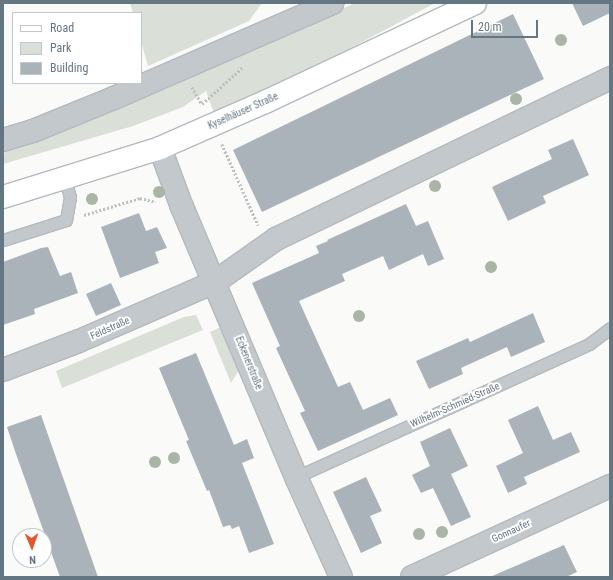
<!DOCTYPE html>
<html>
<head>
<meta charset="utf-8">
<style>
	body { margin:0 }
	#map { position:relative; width:613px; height:580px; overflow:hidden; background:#fafaf8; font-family:"Roboto Condensed",sans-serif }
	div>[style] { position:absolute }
	.green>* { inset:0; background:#dadfd7 }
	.building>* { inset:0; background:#aab3b9 }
	.path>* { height:2.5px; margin-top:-1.25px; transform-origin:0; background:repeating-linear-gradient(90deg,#bbbfc2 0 2px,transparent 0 4px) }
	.roads { filter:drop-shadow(1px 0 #b3babf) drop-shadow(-1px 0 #b3babf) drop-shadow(0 1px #b3babf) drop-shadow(0 -1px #b3babf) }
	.lane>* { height:11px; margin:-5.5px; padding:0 5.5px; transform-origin:5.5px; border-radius:5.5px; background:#c3c8cc }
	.street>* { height:22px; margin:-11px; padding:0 11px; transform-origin:11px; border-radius:11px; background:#c3c8cc }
	.secondary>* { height:22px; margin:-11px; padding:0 11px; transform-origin:11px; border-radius:11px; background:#fff }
	.trees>* { width:12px; height:12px; margin:-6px; border-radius:50%; background:#aab4a7 }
	span { translate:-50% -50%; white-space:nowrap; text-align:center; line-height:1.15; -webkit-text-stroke:4px #fff; paint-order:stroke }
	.street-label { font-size:10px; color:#657683 }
	.frame { position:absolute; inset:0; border:4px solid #657683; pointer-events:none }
	.legend { position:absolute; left:12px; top:12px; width:130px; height:72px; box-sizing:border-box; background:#fff; border:1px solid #c1c8cd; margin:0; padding:5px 7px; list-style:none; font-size:12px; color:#657683 }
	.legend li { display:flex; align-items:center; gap:8px; height:20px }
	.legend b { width:20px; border:1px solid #c1c8cd }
	.north { position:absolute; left:12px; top:528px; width:40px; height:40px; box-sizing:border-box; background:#fff; border:1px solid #c1c8cd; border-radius:50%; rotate:178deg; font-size:11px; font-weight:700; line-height:16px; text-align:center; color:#657683 }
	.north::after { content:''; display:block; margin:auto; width:14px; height:18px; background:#e4572e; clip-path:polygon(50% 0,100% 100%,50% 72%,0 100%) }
	.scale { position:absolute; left:471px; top:20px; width:67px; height:18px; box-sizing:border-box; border:2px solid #657683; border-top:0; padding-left:5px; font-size:12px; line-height:14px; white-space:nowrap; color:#657683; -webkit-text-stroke:3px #fff; paint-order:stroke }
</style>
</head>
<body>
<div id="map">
	<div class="green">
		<div style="clip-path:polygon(130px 3px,262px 3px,249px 21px,148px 66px,141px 41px,141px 13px,133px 13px)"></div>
		<div style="clip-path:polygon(355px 3px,435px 3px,353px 47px,214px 113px,206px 91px,183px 107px,133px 126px,3px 164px,3px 153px,54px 135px,166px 89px)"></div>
		<div style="clip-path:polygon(196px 315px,203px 330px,62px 388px,56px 371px,184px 317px)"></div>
		<div style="clip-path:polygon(221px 327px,239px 370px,231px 383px,210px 332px)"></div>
	</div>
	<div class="building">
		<div style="clip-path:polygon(572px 3px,610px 3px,610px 13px,583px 26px)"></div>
		<div style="clip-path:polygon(513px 14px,544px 79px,262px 212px,233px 150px)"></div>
		<div style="clip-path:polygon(573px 139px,589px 175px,543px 196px,546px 203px,508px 221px,492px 187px,552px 159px,548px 150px)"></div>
		<div style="clip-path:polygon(406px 204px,416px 226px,428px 221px,444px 259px,428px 266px,423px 254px,389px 270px,383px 256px,342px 274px,345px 281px,299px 301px,338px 387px,350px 382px,363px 410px,390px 398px,398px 415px,318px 451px,300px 413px,305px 411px,276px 348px,280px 346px,252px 283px,319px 253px,316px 246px,328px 241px,327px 240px)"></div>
		<div style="clip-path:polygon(139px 213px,146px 231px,157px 227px,167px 248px,155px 252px,159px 263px,120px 278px,101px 227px)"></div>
		<div style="clip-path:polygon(48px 247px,60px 276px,71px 272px,78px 293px,34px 309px,35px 314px,3px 325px,3px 262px,41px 248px)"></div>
		<div style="clip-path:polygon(111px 283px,121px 305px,96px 316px,86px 294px)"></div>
		<div style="clip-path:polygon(533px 313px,545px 342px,511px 357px,507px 347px,461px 368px,463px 374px,429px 389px,416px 361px,468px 338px,470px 342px)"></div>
		<div style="clip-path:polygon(196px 353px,234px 445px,247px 439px,254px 458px,242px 463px,274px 544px,249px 553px,239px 526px,232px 529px,230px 525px,223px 527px,209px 490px,207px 491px,186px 441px,189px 440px,159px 368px)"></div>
		<div style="clip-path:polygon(538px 406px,553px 440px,571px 432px,580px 452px,524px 477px,527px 484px,508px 493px,496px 466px,523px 453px,508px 420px)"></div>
		<div style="clip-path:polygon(41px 415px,98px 577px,60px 577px,16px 454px,7px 427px)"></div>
		<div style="clip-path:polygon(450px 428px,468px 466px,451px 474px,471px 517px,451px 526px,433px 488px,421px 493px,412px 475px,430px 466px,420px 442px)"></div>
		<div style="clip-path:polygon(366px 477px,382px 511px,370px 516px,382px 543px,361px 553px,333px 492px)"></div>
		<div style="clip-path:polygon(564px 545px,577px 572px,566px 577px,490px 577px)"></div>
	</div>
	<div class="path">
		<div style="left:192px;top:87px;width:20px;rotate:60deg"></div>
		<div style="left:202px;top:104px;width:55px;rotate:-42.1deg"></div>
		<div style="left:222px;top:144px;width:89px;rotate:66deg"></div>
		<div style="left:84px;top:215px;width:59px;rotate:-16.9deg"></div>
		<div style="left:140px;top:198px;width:16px;rotate:14deg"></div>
	</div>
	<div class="roads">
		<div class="lane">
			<div style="left:3px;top:240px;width:66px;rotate:-17.6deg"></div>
			<div style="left:66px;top:220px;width:23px;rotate:-80deg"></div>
			<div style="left:70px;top:197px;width:19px;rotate:-106deg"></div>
			<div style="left:296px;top:477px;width:322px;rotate:-24.4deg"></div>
			<div style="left:589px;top:344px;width:26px;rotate:-37deg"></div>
		</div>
		<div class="street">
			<div style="left:3px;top:140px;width:31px;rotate:-17deg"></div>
			<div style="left:33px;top:131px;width:87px;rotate:-22.2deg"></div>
			<div style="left:114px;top:98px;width:238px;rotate:-23.5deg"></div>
			<div style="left:160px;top:148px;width:63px;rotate:69.6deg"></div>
			<div style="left:182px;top:207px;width:293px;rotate:67.1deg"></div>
			<div style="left:296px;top:477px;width:110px;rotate:65.8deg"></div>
			<div style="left:3px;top:370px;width:81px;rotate:-20.9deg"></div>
			<div style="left:79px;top:341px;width:148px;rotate:-23.5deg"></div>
			<div style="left:215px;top:282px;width:75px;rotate:-35.2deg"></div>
			<div style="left:276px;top:239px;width:371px;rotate:-25.7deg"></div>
			<div style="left:412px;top:577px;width:218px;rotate:-24.7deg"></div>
		</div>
		<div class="secondary">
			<div style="left:3px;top:197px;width:164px;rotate:-17.3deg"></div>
			<div style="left:160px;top:148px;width:115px;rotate:-23.7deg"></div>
			<div style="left:265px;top:102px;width:232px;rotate:-25.2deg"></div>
		</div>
	</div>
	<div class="trees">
		<div style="left:561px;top:40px"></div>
		<div style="left:516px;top:99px"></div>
		<div style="left:435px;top:186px"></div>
		<div style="left:159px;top:192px"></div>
		<div style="left:92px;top:199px"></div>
		<div style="left:491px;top:267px"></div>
		<div style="left:359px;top:316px"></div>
		<div style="left:174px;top:458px"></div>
		<div style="left:155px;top:462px"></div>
		<div style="left:442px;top:532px"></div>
		<div style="left:419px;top:534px"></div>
	</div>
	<div class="street-label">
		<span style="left:243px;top:111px;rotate:-24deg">Kyselhäuser Straße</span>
		<span style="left:110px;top:328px;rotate:-24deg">Feldstraße</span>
		<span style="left:249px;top:363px;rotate:68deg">Eckenerstraße</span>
		<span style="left:455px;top:405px;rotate:-24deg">Wilhelm-Schmied-Straße</span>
		<span style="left:511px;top:531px;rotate:-25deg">Gonnaufer</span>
	</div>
	<div class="frame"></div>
	<ul class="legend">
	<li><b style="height:5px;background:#fff"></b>Road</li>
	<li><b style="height:11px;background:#dadfd7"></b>Park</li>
	<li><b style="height:11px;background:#aab3b9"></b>Building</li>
	</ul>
	<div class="north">N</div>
	<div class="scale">20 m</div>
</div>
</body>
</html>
